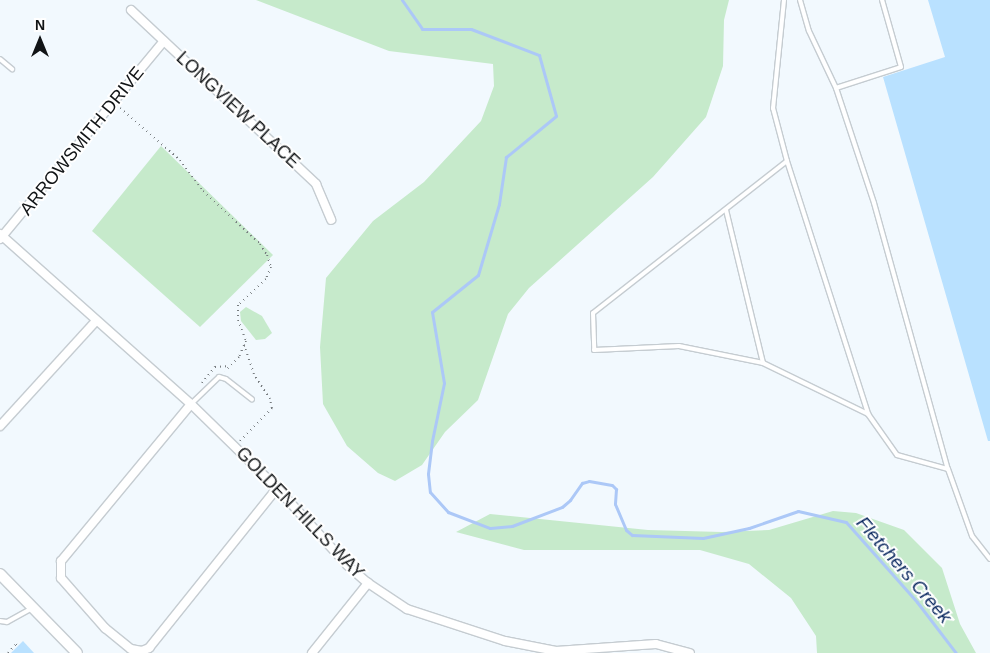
<!DOCTYPE html>
<html>
<head>
<meta charset="utf-8">
<style>
	body { margin:0 }
	#map { position:relative; width:990px; height:653px; overflow:hidden; background:#f2f9fe; font-family:Arial,sans-serif }
	div>[style] { position:absolute }
	.green>* { inset:0; background:#c6eacb }
	.stream>* { height:3px; margin:-1.5px; padding:0 1.5px; transform-origin:1.5px; border-radius:1.5px; background:#acc8f7 }
	.building>* { inset:0; background:#b9e1ff }
	.path>* { height:2px; margin-top:-1px; transform-origin:0; background:repeating-linear-gradient(90deg,#777c7f 0 1px,transparent 0 5px) }
	.roads { filter:drop-shadow(1px 0 #c5ccd1) drop-shadow(-1px 0 #c5ccd1) drop-shadow(0 1px #c5ccd1) drop-shadow(0 -1px #c5ccd1) }
	.service>* { height:4px; margin:-2px; padding:0 2px; transform-origin:2px; border-radius:2px; background:#fff }
	.minor>* { height:8px; margin:-4px; padding:0 4px; transform-origin:4px; border-radius:4px; background:#fff }
	.tertiary>* { height:10px; margin:-5px; padding:0 5px; transform-origin:5px; border-radius:5px; background:#fff }
	span { translate:-50% -50%; white-space:nowrap; text-align:center; line-height:1.15; -webkit-text-stroke:4px #fff; paint-order:stroke }
	.street-label { font-size:18px; color:#111416 }
	.water-label { font-size:19px; color:#0c2a60; font-style:italic }
	.north { position:absolute; left:15px; top:15px; width:50px; height:50px; -webkit-text-stroke:4px #fff; paint-order:stroke; rotate:0deg; font-size:14px; font-weight:700; line-height:20px; text-align:center; color:#111416 }
	.north::after { content:''; display:block; margin:auto; width:18px; height:22px; background:#111416; clip-path:polygon(50% 0,100% 100%,50% 72%,0 100%) }
</style>
</head>
<body>
<div id="map">
	<div class="green">
		<div style="clip-path:polygon(256px 0,729px 0,724px 20px,723px 66px,706px 117px,653px 177px,529px 288px,508px 314px,478px 400px,445px 432px,422px 465px,395px 481px,378px 473px,347px 446px,323px 404px,320px 347px,326px 278px,373px 221px,424px 182px,481px 121px,494px 86px,493px 64px,389px 51px)"></div>
		<div style="clip-path:polygon(161px 146px,273px 255px,200px 327px,92px 231px)"></div>
		<div style="clip-path:polygon(246px 307px,262px 316px,272px 333px,265px 339px,256px 340px,241px 321px,240px 312px)"></div>
		<div style="clip-path:polygon(833px 511px,856px 513px,904px 530px,942px 568px,960px 624px,976px 653px,817px 653px,816px 636px,791px 598px,749px 564px,700px 550px,524px 550px,456px 532px,490px 514px,648px 530px,722px 532px,769px 530px)"></div>
	</div>
	<div class="stream">
		<div style="left:402px;top:0;width:35px;rotate:55deg"></div>
		<div style="left:422px;top:29px;width:49px"></div>
		<div style="left:471px;top:29px;width:73px;rotate:20.9deg"></div>
		<div style="left:539px;top:55px;width:63px;rotate:74.4deg"></div>
		<div style="left:556px;top:116px;width:65px;rotate:140.6deg"></div>
		<div style="left:506px;top:157px;width:48px;rotate:98.5deg"></div>
		<div style="left:499px;top:204px;width:74px;rotate:106.5deg"></div>
		<div style="left:478px;top:275px;width:59px;rotate:141.2deg"></div>
		<div style="left:432px;top:312px;width:72px;rotate:80.4deg"></div>
		<div style="left:444px;top:383px;width:59px;rotate:101.7deg"></div>
		<div style="left:432px;top:441px;width:33px;rotate:97deg"></div>
		<div style="left:428px;top:474px;width:18px;rotate:84deg"></div>
		<div style="left:430px;top:492px;width:27px;rotate:48deg"></div>
		<div style="left:448px;top:512px;width:45px;rotate:20.9deg"></div>
		<div style="left:490px;top:528px;width:22px;rotate:-5deg"></div>
		<div style="left:512px;top:526px;width:53px;rotate:-20.8deg"></div>
		<div style="left:562px;top:507px;width:11px;rotate:-41deg"></div>
		<div style="left:570px;top:500px;width:21px;rotate:-55deg"></div>
		<div style="left:582px;top:483px;width:7px;rotate:-16deg"></div>
		<div style="left:589px;top:481px;width:23px;rotate:10deg"></div>
		<div style="left:612px;top:485px;width:6px;rotate:45deg"></div>
		<div style="left:616px;top:489px;width:15px;rotate:94deg"></div>
		<div style="left:615px;top:504px;width:28px;rotate:67deg"></div>
		<div style="left:626px;top:530px;width:8px;rotate:40deg"></div>
		<div style="left:632px;top:535px;width:71px;rotate:2.4deg"></div>
		<div style="left:703px;top:538px;width:47px;rotate:-12.3deg"></div>
		<div style="left:749px;top:528px;width:52px;rotate:-19.1deg"></div>
		<div style="left:798px;top:511px;width:49px;rotate:12.9deg"></div>
		<div style="left:846px;top:522px;width:107px;rotate:48.4deg"></div>
		<div style="left:917px;top:602px;width:64px;rotate:52.6deg"></div>
	</div>
	<div class="building">
		<div style="clip-path:polygon(928px 0,990px 0,990px 441px,988px 441px,883px 77px,945px 57px)"></div>
		<div style="clip-path:polygon(23px 641px,34px 653px,11px 653px)"></div>
	</div>
	<div class="path">
		<div style="left:120px;top:108px;width:79px;rotate:40.9deg"></div>
		<div style="left:180px;top:160px;width:39px;rotate:53deg"></div>
		<div style="left:203px;top:191px;width:78px;rotate:42.9deg"></div>
		<div style="left:260px;top:244px;width:13px;rotate:58deg"></div>
		<div style="left:267px;top:255px;width:13px;rotate:72deg"></div>
		<div style="left:271px;top:267px;width:13px;rotate:113deg"></div>
		<div style="left:266px;top:279px;width:38px;rotate:137deg"></div>
		<div style="left:238px;top:305px;width:15px;rotate:90deg"></div>
		<div style="left:238px;top:320px;width:22px;rotate:69deg"></div>
		<div style="left:246px;top:341px;width:17px;rotate:114deg"></div>
		<div style="left:239px;top:357px;width:20px;rotate:135deg"></div>
		<div style="left:202px;top:383px;width:21px;rotate:-51deg"></div>
		<div style="left:215px;top:367px;width:15px;rotate:-4deg"></div>
		<div style="left:240px;top:441px;width:46px;rotate:-45.9deg"></div>
		<div style="left:272px;top:408px;width:9px;rotate:-103deg"></div>
		<div style="left:270px;top:399px;width:30px;rotate:-123deg"></div>
		<div style="left:254px;top:374px;width:31px;rotate:-109deg"></div>
		<div style="left:8px;top:653px;width:12px;rotate:-48deg"></div>
		<div style="left:16px;top:644px;width:3px;rotate:45deg"></div>
	</div>
	<div class="roads">
		<div class="service">
			<div style="left:784px;top:0;width:109px;rotate:95.8deg"></div>
			<div style="left:773px;top:108px;width:55px;rotate:75.2deg"></div>
			<div style="left:787px;top:161px;width:266px;rotate:72.2deg"></div>
			<div style="left:868px;top:414px;width:50px;rotate:54.7deg"></div>
			<div style="left:897px;top:455px;width:53px;rotate:15.4deg"></div>
			<div style="left:800px;top:0;width:32px;rotate:74deg"></div>
			<div style="left:809px;top:31px;width:63px;rotate:64.7deg"></div>
			<div style="left:836px;top:88px;width:121px;rotate:71.7deg"></div>
			<div style="left:874px;top:203px;width:276px;rotate:74.5deg"></div>
			<div style="left:948px;top:469px;width:71px;rotate:70.3deg"></div>
			<div style="left:972px;top:536px;width:29px;rotate:52deg"></div>
			<div style="left:0;top:59px;width:16px;rotate:40deg"></div>
			<div style="left:836px;top:88px;width:68px;rotate:-17.9deg"></div>
			<div style="left:901px;top:67px;width:70px;rotate:-105.8deg"></div>
			<div style="left:787px;top:161px;width:246px;rotate:141.9deg"></div>
			<div style="left:593px;top:313px;width:37px;rotate:88deg"></div>
			<div style="left:594px;top:350px;width:85px;rotate:-2.7deg"></div>
			<div style="left:679px;top:346px;width:86px;rotate:11.4deg"></div>
			<div style="left:763px;top:363px;width:117px;rotate:25.9deg"></div>
			<div style="left:726px;top:210px;width:157px;rotate:76.4deg"></div>
			<div style="left:191px;top:404px;width:39px;rotate:-44deg"></div>
			<div style="left:219px;top:377px;width:7px;rotate:16deg"></div>
			<div style="left:226px;top:379px;width:33px;rotate:38deg"></div>
			<div style="left:0;top:621px;width:7px;rotate:8deg"></div>
			<div style="left:7px;top:622px;width:29px;rotate:-29deg"></div>
		</div>
		<div class="minor">
			<div style="left:131px;top:10px;width:254px;rotate:43.2deg"></div>
			<div style="left:316px;top:184px;width:39px;rotate:67deg"></div>
			<div style="left:0;top:234px;width:256px;rotate:41.7deg"></div>
			<div style="left:191px;top:404px;width:120px;rotate:44.3deg"></div>
			<div style="left:277px;top:488px;width:104px;rotate:47.7deg"></div>
			<div style="left:347px;top:565px;width:28px;rotate:41deg"></div>
			<div style="left:368px;top:583px;width:47px;rotate:33.7deg"></div>
			<div style="left:407px;top:609px;width:103px;rotate:18.1deg"></div>
			<div style="left:505px;top:641px;width:52px;rotate:11.1deg"></div>
			<div style="left:556px;top:651px;width:100px;rotate:-4deg"></div>
			<div style="left:656px;top:644px;width:35px;rotate:15deg"></div>
			<div style="left:0;top:239px;width:257px;rotate:-50.4deg"></div>
			<div style="left:191px;top:404px;width:204px;rotate:129.6deg"></div>
			<div style="left:61px;top:561px;width:17px;rotate:90deg"></div>
			<div style="left:61px;top:578px;width:67px;rotate:48.7deg"></div>
			<div style="left:105px;top:628px;width:33px;rotate:39deg"></div>
			<div style="left:131px;top:649px;width:11px;rotate:10deg"></div>
			<div style="left:142px;top:651px;width:8px;rotate:-23deg"></div>
			<div style="left:149px;top:648px;width:205px;rotate:-51.3deg"></div>
			<div style="left:0;top:426px;width:142px;rotate:-47.6deg"></div>
			<div style="left:312px;top:653px;width:90px;rotate:-51.3deg"></div>
		</div>
		<div class="tertiary">
			<div style="left:0;top:574px;width:110px;rotate:45.7deg"></div>
		</div>
	</div>
	<div class="street-label">
		<span style="left:238px;top:110px;rotate:43deg">LONGVIEW PLACE</span>
		<span style="left:82px;top:141px;rotate:-51deg">ARROWSMITH DRIVE</span>
		<span style="left:300px;top:513px;rotate:46deg">GOLDEN HILLS WAY</span>
	</div>
	<div class="water-label">
		<span style="left:904px;top:570px;rotate:49deg">Fletchers Creek</span>
	</div>
	<div class="north">N</div>
</div>
</body>
</html>
